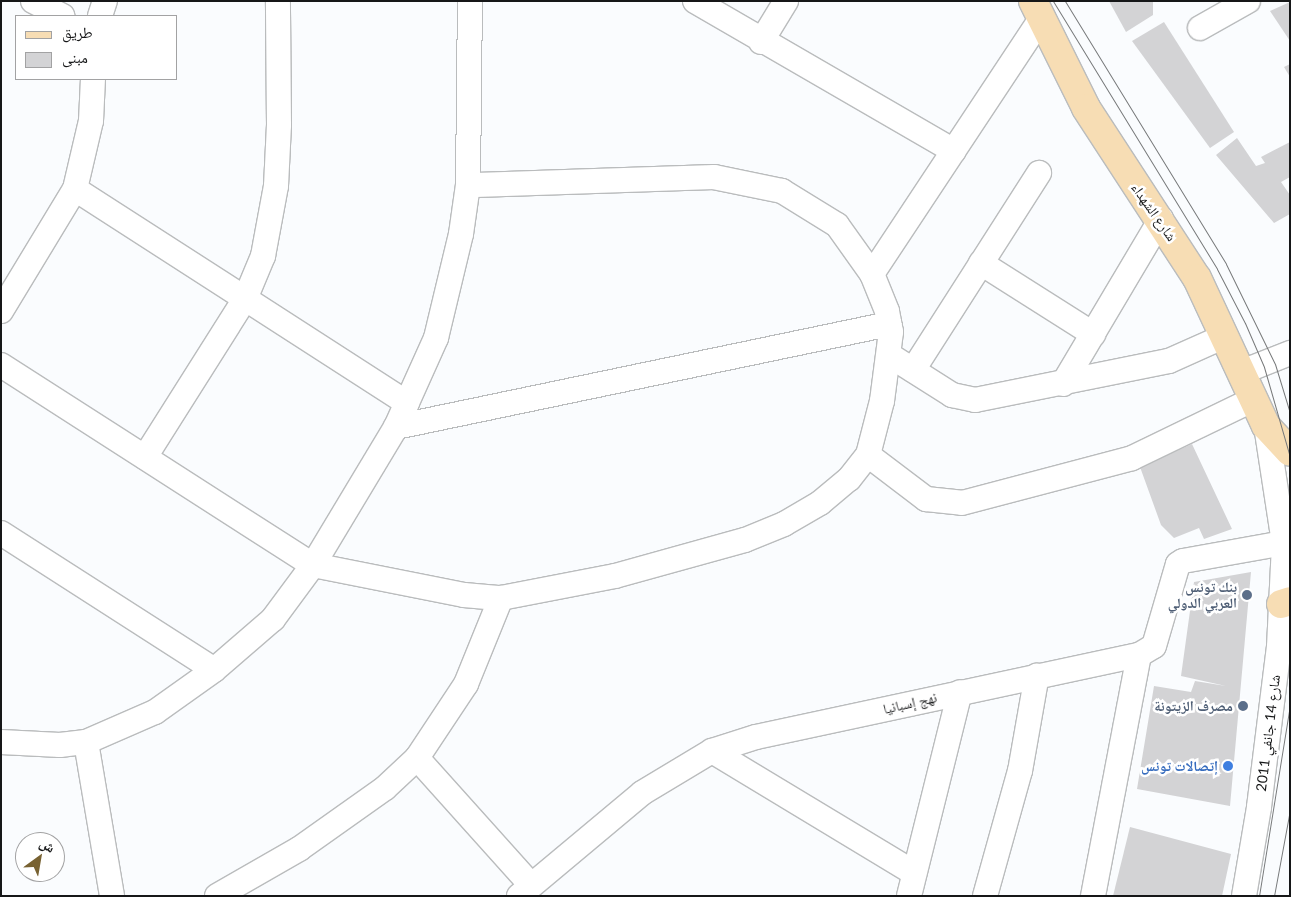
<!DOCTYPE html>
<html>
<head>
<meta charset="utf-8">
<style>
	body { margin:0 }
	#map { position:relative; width:1291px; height:897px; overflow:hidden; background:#fafcfe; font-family:Lato,"Noto Naskh Arabic",sans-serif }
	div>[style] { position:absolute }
	.building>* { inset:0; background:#d3d3d5 }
	.roads { filter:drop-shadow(1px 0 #babcbd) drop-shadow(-1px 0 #babcbd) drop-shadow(0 1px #babcbd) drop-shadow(0 -1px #babcbd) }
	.minor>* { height:24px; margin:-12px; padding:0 12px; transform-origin:12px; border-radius:12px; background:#fff }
	.major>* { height:28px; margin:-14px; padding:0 14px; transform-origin:14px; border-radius:14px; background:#f7ddb4 }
	.tram>* { height:1px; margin:-0.5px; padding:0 0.5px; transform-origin:0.5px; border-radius:0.5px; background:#77797a }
	.dots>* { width:14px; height:14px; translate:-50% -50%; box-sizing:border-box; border:2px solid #fff; border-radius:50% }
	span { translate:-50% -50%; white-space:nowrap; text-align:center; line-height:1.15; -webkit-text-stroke:5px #fff; paint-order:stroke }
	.street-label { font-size:14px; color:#161718 }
	.service-label { font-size:14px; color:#4e5e75; font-weight:700 }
	.right { translate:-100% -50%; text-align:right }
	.shop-label { font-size:14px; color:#366cbe; font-weight:700 }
	.frame { position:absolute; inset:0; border:2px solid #161718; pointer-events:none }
	.legend { position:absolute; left:15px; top:15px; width:162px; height:65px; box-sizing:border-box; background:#fff; border:1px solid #a2a2a3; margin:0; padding:6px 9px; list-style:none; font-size:15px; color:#161718 }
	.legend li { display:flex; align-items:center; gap:10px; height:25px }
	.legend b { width:25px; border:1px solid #a2a2a3 }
	.north { position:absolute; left:15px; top:832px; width:50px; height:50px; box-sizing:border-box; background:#fff; border:1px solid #a2a2a3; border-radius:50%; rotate:32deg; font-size:14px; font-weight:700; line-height:20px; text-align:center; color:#161718 }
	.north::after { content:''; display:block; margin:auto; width:18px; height:22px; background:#786232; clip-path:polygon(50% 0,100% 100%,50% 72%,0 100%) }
</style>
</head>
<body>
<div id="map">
	<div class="building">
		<div style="clip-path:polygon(1109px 1px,1153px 1px,1153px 15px,1126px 32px)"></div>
		<div style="clip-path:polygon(1290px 2px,1290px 41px,1270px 11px)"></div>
		<div style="clip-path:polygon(1164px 22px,1234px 132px,1210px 148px,1132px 41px)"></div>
		<div style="clip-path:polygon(1290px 64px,1290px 77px,1284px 67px)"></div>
		<div style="clip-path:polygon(1237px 138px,1256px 166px,1265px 163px,1261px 157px,1290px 142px,1290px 177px,1281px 182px,1290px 195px,1290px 214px,1274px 223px,1216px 155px)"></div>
		<div style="clip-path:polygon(1192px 444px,1232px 529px,1204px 539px,1199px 528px,1174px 538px,1161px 525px,1140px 467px)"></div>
		<div style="clip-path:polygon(1251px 572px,1230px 806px,1137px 789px,1154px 686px,1191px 692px,1195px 681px,1226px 686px,1181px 676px,1194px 582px)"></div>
		<div style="clip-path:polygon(1130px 827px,1231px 854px,1222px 896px,1113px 896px)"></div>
	</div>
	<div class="roads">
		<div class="minor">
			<div style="left:33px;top:1px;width:33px;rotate:27deg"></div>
			<div style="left:695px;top:1px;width:299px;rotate:30.1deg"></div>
			<div style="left:100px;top:16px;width:16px;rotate:-72deg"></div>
			<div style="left:1200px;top:28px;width:55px;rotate:-29.4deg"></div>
			<div style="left:761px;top:42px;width:48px;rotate:-58.6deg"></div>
			<div style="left:75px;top:189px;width:395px;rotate:32.8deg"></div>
			<div style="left:981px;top:263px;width:133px;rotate:32.4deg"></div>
			<div style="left:872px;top:274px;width:308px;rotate:-56.5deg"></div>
			<div style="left:1px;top:311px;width:143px;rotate:-58.8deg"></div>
			<div style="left:75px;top:189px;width:70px;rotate:-76.8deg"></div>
			<div style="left:91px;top:121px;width:42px;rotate:-87.3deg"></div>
			<div style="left:889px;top:355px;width:75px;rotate:32.4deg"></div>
			<div style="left:952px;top:395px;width:24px;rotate:12deg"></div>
			<div style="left:975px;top:400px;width:198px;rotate:-11.4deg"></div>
			<div style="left:1169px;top:361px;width:61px;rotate:-24.1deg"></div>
			<div style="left:1px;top:365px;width:371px;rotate:32.7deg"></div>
			<div style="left:313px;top:565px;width:154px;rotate:11.2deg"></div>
			<div style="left:464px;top:595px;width:37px;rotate:5deg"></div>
			<div style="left:501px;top:598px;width:116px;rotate:-10.9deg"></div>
			<div style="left:615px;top:576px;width:135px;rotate:-15.5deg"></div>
			<div style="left:745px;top:540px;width:42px;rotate:-22.3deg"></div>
			<div style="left:784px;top:524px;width:42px;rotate:-30.3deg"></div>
			<div style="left:820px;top:503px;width:38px;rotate:-40deg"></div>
			<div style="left:849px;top:479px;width:31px;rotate:-52deg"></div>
			<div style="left:868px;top:455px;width:56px;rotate:-75.5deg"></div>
			<div style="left:882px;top:401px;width:70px;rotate:-82.6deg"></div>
			<div style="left:891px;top:332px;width:21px;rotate:-101deg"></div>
			<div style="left:887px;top:311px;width:40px;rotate:-112deg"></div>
			<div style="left:872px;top:274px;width:60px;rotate:-125.5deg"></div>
			<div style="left:837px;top:225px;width:65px;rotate:-148.3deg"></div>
			<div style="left:782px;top:191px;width:69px;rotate:-168.4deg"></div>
			<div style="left:714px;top:177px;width:246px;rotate:178.1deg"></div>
			<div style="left:913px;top:370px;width:234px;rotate:-57.4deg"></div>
			<div style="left:1242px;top:372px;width:52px;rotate:-21.6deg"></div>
			<div style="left:1063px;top:384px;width:192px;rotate:-59.3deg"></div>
			<div style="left:396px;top:427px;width:504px;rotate:-11.8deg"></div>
			<div style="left:868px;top:455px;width:73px;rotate:37.2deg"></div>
			<div style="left:926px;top:499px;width:36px;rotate:6deg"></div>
			<div style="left:962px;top:503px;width:176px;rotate:-14.8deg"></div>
			<div style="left:1132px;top:458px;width:136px;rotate:-25.8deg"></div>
			<div style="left:145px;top:457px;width:187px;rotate:-57.7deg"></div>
			<div style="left:245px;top:299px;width:47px;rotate:-67.3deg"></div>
			<div style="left:263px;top:256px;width:71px;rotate:-79.5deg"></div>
			<div style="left:276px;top:186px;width:61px;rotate:-87.2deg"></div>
			<div style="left:279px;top:125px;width:124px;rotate:-90.5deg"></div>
			<div style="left:1px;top:533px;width:253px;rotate:32.7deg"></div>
			<div style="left:1px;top:742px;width:59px;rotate:2.9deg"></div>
			<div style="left:60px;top:745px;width:26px;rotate:-7deg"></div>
			<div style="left:86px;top:742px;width:75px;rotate:-23.5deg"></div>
			<div style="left:155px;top:712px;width:72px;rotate:-35.4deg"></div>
			<div style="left:214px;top:670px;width:78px;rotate:-40.8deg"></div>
			<div style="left:273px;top:619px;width:67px;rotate:-53.5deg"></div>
			<div style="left:313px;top:565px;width:161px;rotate:-59deg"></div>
			<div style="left:396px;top:427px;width:98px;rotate:-65.8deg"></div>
			<div style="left:436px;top:338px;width:107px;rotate:-76.5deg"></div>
			<div style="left:461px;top:234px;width:49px;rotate:-81.9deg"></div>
			<div style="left:468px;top:185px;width:184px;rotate:-89.4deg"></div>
			<div style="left:86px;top:742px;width:156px;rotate:80.4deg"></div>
			<div style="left:712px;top:751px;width:236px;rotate:31.1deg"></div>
			<div style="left:417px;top:758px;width:171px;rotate:48.1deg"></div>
			<div style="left:217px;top:896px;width:95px;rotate:-29.8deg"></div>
			<div style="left:299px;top:849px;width:105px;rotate:-35.3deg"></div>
			<div style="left:385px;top:788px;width:44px;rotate:-43.2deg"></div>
			<div style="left:417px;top:758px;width:89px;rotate:-56.5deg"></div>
			<div style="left:466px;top:684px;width:93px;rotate:-67.9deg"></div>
			<div style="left:519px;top:896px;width:160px;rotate:-39.9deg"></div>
			<div style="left:642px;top:793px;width:82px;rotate:-31deg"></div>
			<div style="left:712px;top:751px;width:46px;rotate:-17.7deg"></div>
			<div style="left:756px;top:737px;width:392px;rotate:-12.1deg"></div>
			<div style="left:1139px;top:655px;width:17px;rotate:-31deg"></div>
			<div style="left:1154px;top:646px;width:85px;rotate:-73.7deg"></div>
			<div style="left:1178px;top:564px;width:6px;rotate:-31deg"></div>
			<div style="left:1183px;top:561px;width:103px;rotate:-10.1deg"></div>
			<div style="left:909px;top:896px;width:210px;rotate:-76deg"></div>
			<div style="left:985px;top:896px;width:130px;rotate:-74.4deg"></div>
			<div style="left:1020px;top:771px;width:97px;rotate:-80deg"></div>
			<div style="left:1093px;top:896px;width:245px;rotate:-79.2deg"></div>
			<div style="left:1244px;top:896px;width:90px;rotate:-80.4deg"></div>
			<div style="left:1259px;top:807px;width:161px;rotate:-82.9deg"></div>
			<div style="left:1279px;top:647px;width:104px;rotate:-87.2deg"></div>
			<div style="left:1284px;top:543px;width:118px;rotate:-98.7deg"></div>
		</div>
		<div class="major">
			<div style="left:1033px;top:1px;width:119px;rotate:63.6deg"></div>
			<div style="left:1086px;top:108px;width:203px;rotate:56.9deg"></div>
			<div style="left:1197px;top:278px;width:163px;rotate:65deg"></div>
			<div style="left:1266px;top:426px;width:35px;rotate:47deg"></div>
			<div style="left:1281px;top:604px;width:9px;rotate:-18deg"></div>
		</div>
	</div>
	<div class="tram">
		<div style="left:1053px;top:1px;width:314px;rotate:58.5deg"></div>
		<div style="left:1217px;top:269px;width:61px;rotate:62.6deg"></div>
		<div style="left:1245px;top:323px;width:48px;rotate:66.6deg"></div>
		<div style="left:1264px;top:367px;width:94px;rotate:73.9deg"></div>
		<div style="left:1065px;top:1px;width:308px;rotate:58.5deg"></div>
		<div style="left:1226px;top:264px;width:111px;rotate:63.9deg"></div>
		<div style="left:1275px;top:364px;width:51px;rotate:73deg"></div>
		<div style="left:1259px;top:896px;width:194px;rotate:-80.8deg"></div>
		<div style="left:1274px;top:896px;width:87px;rotate:-79.5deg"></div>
	</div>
	<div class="dots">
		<div style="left:1247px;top:595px;background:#5c6f8a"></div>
		<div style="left:1243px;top:706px;background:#5c6f8a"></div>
		<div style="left:1228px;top:766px;background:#3f7fe0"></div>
	</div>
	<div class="street-label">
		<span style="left:1154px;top:212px;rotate:55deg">شارع الشهداء</span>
		<span style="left:910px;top:703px;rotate:-13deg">نهج إسبانيا</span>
		<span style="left:1268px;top:733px;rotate:-83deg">شارع 14 جانفي 2011</span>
	</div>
	<div class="service-label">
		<span class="right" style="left:1237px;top:595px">بنك تونس<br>العربي الدولي</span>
		<span class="right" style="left:1233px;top:706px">مصرف الزيتونة</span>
	</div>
	<div class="shop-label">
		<span class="right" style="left:1218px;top:766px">إتصالات تونس</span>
	</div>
	<div class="frame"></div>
	<ul class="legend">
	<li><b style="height:6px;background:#f7ddb4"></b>طريق</li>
	<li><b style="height:14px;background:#d3d3d5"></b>مبنى</li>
	</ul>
	<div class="north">ش</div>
</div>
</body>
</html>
